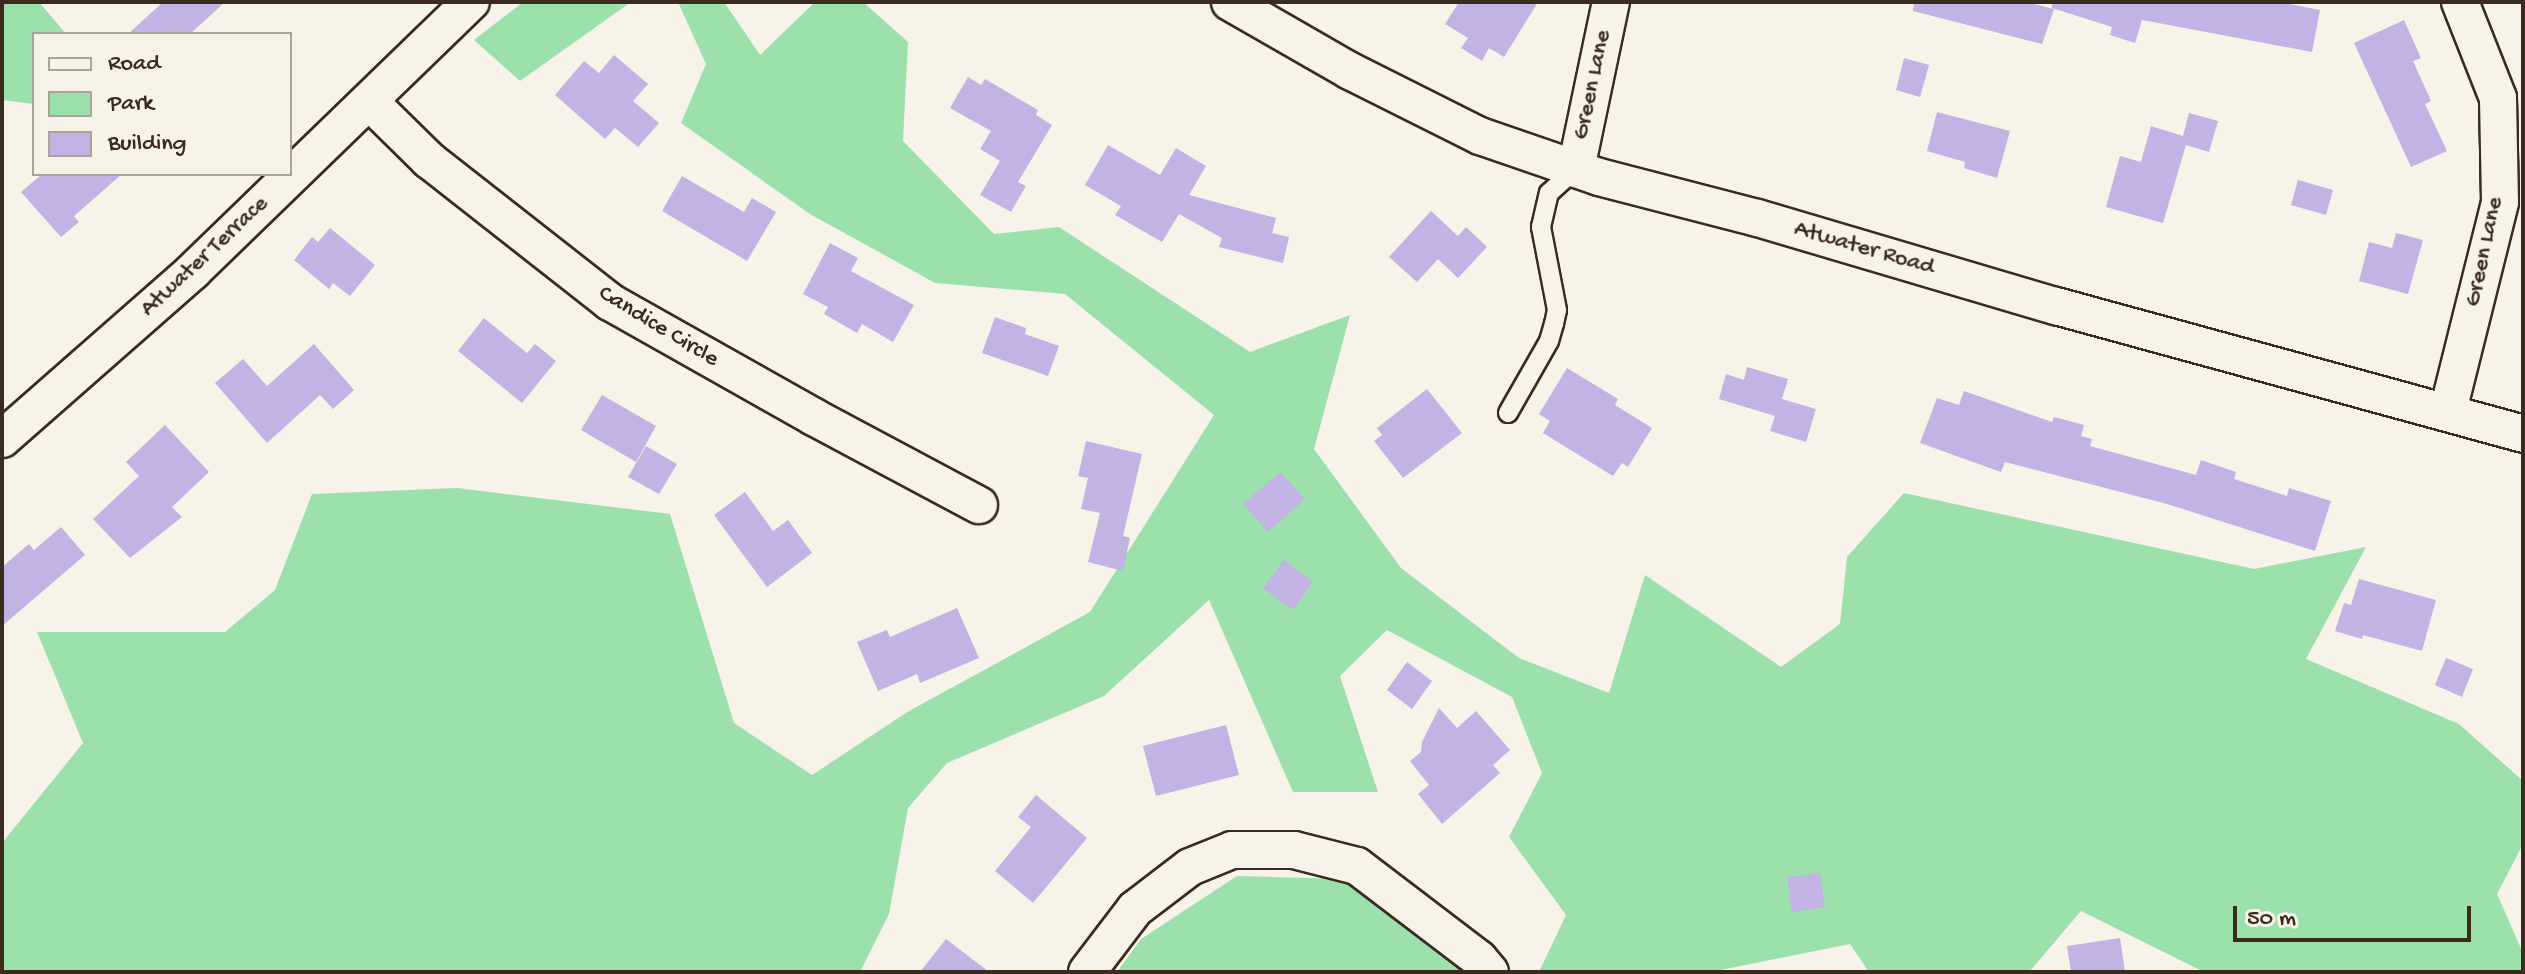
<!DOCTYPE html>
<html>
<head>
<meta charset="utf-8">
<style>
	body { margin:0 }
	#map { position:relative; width:2525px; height:974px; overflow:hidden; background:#f7f3e8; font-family:"Gochi Hand",sans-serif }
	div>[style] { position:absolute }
	.green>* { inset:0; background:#9ce0ac }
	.building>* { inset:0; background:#c2b3e4 }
	.roads { filter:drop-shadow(2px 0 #3b2a1e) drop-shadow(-2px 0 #3b2a1e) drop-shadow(0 2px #3b2a1e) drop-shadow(0 -2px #3b2a1e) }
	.lane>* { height:18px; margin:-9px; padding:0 9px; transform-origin:9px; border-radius:9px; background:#f7f3e8 }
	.street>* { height:36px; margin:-18px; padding:0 18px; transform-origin:18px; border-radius:18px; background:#f7f3e8 }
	span { translate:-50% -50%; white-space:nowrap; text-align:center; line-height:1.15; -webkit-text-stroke:8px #f7f3e8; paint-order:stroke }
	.street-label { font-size:24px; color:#3b2a1e }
	.frame { position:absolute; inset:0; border:4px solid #3b2a1e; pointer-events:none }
	.legend { position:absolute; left:32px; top:32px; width:260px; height:144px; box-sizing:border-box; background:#f7f3e8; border:2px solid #aca397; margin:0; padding:10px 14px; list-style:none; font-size:24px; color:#3b2a1e }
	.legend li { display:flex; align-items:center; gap:16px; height:40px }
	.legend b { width:40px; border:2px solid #aca397 }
	.scale { position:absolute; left:2233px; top:906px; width:238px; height:36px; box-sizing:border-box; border:4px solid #3b2a1e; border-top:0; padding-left:10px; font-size:24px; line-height:28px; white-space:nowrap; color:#3b2a1e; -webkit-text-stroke:6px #f7f3e8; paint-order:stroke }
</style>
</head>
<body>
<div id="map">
	<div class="green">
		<div style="clip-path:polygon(2px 2px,39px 2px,66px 34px,34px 34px,34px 104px,2px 100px)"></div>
		<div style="clip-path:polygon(523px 2px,631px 2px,520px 81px,474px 40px)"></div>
		<div style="clip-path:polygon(678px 2px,724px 2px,760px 55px,815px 2px,863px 2px,908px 42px,903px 141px,994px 234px,1059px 227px,1250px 352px,1350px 315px,1314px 449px,1401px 568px,1519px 658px,1609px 693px,1645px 575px,1781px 667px,1840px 624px,1847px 557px,1904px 493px,2254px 569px,2366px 547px,2306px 659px,2459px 724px,2523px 781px,2523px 844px,2497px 894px,2523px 953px,2523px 972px,2204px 972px,2081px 911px,2029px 972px,1869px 972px,1850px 944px,1711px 972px,1539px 972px,1566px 915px,1509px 837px,1542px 773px,1512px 697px,1387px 630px,1340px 676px,1378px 792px,1293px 792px,1209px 600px,1104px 696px,947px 763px,908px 808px,889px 914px,860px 972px,2px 972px,2px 843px,83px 743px,37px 632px,225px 632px,275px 590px,312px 494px,457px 488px,670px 514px,734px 723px,812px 775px,909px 711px,1090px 612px,1214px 415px,1065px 294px,935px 283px,810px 214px,681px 123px,706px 64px)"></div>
		<div style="clip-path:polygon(1237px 876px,1350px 879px,1464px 972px,1117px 972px,1141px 939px)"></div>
	</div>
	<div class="building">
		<div style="clip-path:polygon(163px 2px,225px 2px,190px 34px,128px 34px)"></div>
		<div style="clip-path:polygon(1459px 2px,1538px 2px,1504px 57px,1489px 48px,1482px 61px,1461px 48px,1468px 38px,1445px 24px)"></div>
		<div style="clip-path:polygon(1914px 2px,2026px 2px,2054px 9px,2042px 44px,1913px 11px)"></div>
		<div style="clip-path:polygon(2052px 2px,2279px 2px,2320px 10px,2312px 52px,2142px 20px,2135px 43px,2110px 35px,2112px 27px,2052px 8px)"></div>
		<div style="clip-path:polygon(2404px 20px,2421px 58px,2413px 61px,2431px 101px,2425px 104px,2447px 151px,2411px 167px,2354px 43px)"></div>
		<div style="clip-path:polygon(614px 55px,648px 84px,633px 101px,659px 123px,638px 147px,615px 128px,605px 139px,555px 95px,584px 61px,599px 73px)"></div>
		<div style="clip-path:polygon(1904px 58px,1929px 65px,1920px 97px,1896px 90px)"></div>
		<div style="clip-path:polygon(968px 77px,981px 85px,985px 79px,1038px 110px,1036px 115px,1052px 125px,1018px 182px,1026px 186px,1011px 212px,980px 195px,1000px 161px,980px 149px,991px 131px,950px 108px)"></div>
		<div style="clip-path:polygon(1937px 112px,2010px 131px,1997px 178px,1964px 168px,1965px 162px,1927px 151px)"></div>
		<div style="clip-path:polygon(2189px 113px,2218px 121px,2209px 152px,2186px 145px,2163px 223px,2106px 207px,2120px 156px,2141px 162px,2151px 126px,2183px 136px)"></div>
		<div style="clip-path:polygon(1108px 145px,1160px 175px,1176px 148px,1206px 166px,1189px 195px,1276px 218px,1272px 233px,1289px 237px,1283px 263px,1219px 247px,1222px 238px,1179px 214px,1162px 242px,1115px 215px,1121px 206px,1085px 185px)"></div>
		<div style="clip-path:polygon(42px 174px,122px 174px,74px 216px,79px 222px,61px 237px,21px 192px)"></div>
		<div style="clip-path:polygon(682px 176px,744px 212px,752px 198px,776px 212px,747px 261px,662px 211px)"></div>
		<div style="clip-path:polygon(2298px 180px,2333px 190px,2326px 215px,2291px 205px)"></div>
		<div style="clip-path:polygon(1431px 211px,1458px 236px,1466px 227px,1487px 247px,1458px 278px,1438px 259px,1417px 282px,1389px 257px)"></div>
		<div style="clip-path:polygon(330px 228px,375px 265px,350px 296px,333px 283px,329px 289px,294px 260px,312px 237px,318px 242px)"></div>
		<div style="clip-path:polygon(2396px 233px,2423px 240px,2408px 294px,2359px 281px,2369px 242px,2392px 248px)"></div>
		<div style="clip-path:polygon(830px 243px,858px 258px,851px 271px,914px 305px,893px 342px,862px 324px,857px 333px,824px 314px,828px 307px,803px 294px)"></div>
		<div style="clip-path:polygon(995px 317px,1026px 328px,1025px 334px,1059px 346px,1048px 376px,982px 353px)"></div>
		<div style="clip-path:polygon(484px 318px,527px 353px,535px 344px,556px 361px,522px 403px,458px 351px)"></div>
		<div style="clip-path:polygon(314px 344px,354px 390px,333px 409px,320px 395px,267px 443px,215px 383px,243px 359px,267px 386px)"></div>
		<div style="clip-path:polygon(1747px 367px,1788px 379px,1782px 399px,1816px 409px,1806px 442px,1770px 431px,1775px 416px,1719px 399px,1726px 374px,1744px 380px)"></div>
		<div style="clip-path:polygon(1567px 368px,1618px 399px,1615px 405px,1652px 428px,1628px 467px,1622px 463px,1613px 476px,1543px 433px,1550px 421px,1539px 414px)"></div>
		<div style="clip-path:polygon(1427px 389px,1462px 433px,1403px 478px,1374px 441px,1382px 435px,1377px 428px)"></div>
		<div style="clip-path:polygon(1964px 391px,2052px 422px,2054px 417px,2084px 425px,2081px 436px,2092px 439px,2090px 446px,2196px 475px,2201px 460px,2236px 472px,2234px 479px,2287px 496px,2289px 488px,2331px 501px,2315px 551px,2167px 504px,2005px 462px,2001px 472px,1920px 443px,1937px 398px,1959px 405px)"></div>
		<div style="clip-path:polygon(602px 395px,656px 426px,636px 462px,581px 430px)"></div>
		<div style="clip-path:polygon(165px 425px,209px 472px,172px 507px,182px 517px,130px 558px,93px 519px,139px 476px,126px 462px)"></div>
		<div style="clip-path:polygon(1086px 441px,1142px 454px,1123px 536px,1130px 538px,1123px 571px,1088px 562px,1100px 513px,1081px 509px,1088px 478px,1078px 476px)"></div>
		<div style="clip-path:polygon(646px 446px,677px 464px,659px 494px,628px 477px)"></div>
		<div style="clip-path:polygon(1280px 472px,1305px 499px,1268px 532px,1243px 504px)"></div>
		<div style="clip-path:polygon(745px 492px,773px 531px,788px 520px,812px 553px,767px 587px,714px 515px)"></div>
		<div style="clip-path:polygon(61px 527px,85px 555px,2px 626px,2px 567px,29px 544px,34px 550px)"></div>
		<div style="clip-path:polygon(1284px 560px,1313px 582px,1293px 610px,1263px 588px)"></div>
		<div style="clip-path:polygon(2359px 579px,2436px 600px,2422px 651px,2363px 635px,2362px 639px,2335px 631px,2344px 603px,2351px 605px)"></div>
		<div style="clip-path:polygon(957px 608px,979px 658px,920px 683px,917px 674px,878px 691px,857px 642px,887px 630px,890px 637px)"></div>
		<div style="clip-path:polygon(2446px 658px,2473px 669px,2462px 697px,2435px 685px)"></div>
		<div style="clip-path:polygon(1407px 662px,1432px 681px,1412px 709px,1387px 690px)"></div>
		<div style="clip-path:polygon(1439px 708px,1457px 728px,1476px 711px,1510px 750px,1493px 765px,1500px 773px,1442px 824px,1418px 794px,1429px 785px,1410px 761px,1421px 752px,1422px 742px)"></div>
		<div style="clip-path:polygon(1226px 725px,1239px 775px,1156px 796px,1143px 746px)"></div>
		<div style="clip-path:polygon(1036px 795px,1087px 838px,1033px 903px,995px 871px,1031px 827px,1018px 817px)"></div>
		<div style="clip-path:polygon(1820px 873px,1825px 907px,1792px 912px,1787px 877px)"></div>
		<div style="clip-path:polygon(2120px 938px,2125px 972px,2071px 972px,2067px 946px)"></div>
		<div style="clip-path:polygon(946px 939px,989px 972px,920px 972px)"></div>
	</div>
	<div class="roads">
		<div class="lane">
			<div style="left:1508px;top:413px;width:83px;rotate:-60.3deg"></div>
			<div style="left:1549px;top:341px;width:18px;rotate:-74deg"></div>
			<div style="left:1554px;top:324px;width:14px;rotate:-78deg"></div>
			<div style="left:1557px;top:310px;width:85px;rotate:-100.9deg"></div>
			<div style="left:1541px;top:227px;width:35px;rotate:-77deg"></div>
			<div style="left:1549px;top:193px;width:36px;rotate:-42deg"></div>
		</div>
		<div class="street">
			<div style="left:1230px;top:2px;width:138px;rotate:29.9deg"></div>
			<div style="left:1350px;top:71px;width:145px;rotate:26.6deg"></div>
			<div style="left:1480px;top:136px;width:126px;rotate:19deg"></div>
			<div style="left:1599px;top:177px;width:164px;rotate:14.5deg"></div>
			<div style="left:1758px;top:218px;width:311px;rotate:16.5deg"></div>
			<div style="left:2056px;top:306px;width:484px;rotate:15.3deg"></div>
			<div style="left:370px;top:102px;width:83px;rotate:44.5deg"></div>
			<div style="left:429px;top:160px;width:230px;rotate:38.1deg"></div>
			<div style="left:610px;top:302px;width:234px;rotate:29.4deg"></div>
			<div style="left:814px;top:417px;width:187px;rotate:28.1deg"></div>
			<div style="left:1576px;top:169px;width:171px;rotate:-78.2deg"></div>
			<div style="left:2448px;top:411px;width:215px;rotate:-76deg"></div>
			<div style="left:2500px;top:202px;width:104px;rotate:-91.1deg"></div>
			<div style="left:2498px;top:98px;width:103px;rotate:-111.6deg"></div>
			<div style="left:2px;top:439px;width:254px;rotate:-41.3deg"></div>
			<div style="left:193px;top:271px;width:387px;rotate:-44.1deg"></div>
			<div style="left:1087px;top:972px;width:79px;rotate:-52.7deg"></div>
			<div style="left:1135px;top:909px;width:69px;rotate:-37.4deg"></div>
			<div style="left:1190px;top:867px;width:45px;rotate:-22deg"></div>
			<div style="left:1232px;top:850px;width:62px"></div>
			<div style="left:1294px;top:850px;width:65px;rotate:14.3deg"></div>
			<div style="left:1357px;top:866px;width:153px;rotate:37.3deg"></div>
			<div style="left:1479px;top:959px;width:17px;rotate:50deg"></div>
		</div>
	</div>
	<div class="street-label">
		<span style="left:1593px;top:85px;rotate:-78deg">Green Lane</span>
		<span style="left:1864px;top:249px;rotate:16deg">Atwater Road</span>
		<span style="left:2485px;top:252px;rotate:-78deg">Green Lane</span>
		<span style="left:205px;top:257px;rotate:-43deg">Atwater Terrace</span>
		<span style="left:658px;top:327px;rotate:31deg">Candice Circle</span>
	</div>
	<div class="frame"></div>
	<ul class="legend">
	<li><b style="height:10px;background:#f7f3e8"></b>Road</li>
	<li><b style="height:22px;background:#9ce0ac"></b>Park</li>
	<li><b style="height:22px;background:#c2b3e4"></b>Building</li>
	</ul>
	<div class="scale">50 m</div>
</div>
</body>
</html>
